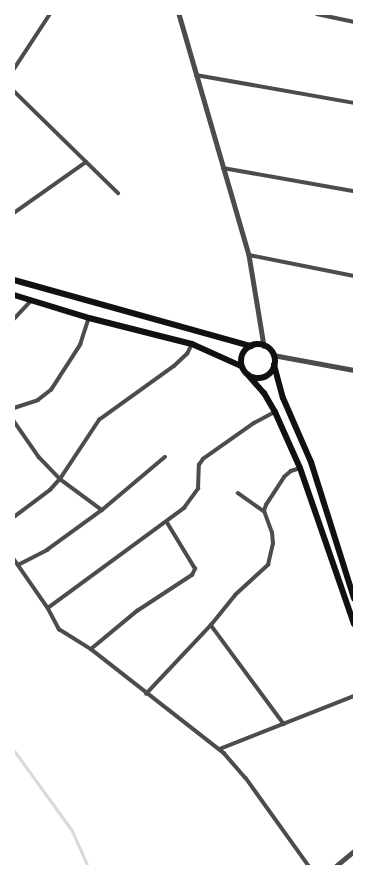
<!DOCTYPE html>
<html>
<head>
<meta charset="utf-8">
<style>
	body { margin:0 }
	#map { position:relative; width:368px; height:880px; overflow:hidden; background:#fff; font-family:Helvetica,sans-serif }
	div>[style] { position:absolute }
	.stream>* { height:2.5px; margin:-1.25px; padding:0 1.25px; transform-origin:1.25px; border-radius:1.25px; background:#d9d9d9 }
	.minor>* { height:3.5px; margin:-1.75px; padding:0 1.75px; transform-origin:1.75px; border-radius:1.75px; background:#4c4c4c }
	.tertiary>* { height:4.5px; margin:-2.25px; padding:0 2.25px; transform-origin:2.25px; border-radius:2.25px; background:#4c4c4c }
	.trunk>* { height:6px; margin:-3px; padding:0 3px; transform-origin:3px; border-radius:3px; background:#111 }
	.trunk>.ring { margin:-3px; padding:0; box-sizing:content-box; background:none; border:6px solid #111; border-radius:50% }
	span { translate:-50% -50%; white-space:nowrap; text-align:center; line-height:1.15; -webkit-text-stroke:4px #fff; paint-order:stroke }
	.frame { position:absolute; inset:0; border:15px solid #fff; pointer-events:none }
</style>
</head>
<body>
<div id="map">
	<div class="stream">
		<div style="left:14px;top:750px;width:99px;rotate:54.1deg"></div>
		<div style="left:72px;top:830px;width:39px;rotate:66deg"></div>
	</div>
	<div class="minor">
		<div style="left:317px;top:14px;width:38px;rotate:12deg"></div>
		<div style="left:14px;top:69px;width:66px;rotate:-56.8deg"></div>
		<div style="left:196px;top:75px;width:160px;rotate:10deg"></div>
		<div style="left:14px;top:91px;width:146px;rotate:44.4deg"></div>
		<div style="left:223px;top:168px;width:133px;rotate:10deg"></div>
		<div style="left:14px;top:213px;width:88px;rotate:-35.3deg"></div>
		<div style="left:249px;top:255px;width:107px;rotate:11.3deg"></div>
		<div style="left:14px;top:319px;width:25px;rotate:-47deg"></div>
		<div style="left:14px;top:408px;width:25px;rotate:-18deg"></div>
		<div style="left:38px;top:400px;width:16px;rotate:-38deg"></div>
		<div style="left:51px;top:390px;width:54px;rotate:-57.2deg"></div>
		<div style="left:80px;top:345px;width:28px;rotate:-72deg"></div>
		<div style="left:14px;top:421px;width:44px;rotate:55.2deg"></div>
		<div style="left:39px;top:457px;width:30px;rotate:46deg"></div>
		<div style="left:60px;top:479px;width:52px;rotate:36.4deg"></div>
		<div style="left:238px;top:493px;width:32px;rotate:35deg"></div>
		<div style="left:14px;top:517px;width:45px;rotate:-36.9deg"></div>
		<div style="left:50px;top:490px;width:15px;rotate:-48deg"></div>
		<div style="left:60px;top:479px;width:71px;rotate:-56.5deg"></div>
		<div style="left:99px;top:420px;width:92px;rotate:-35.8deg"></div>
		<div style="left:174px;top:366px;width:18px;rotate:-43deg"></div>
		<div style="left:187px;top:354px;width:11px;rotate:-63deg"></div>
		<div style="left:14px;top:559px;width:60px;rotate:55.2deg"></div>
		<div style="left:48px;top:608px;width:24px;rotate:62deg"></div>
		<div style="left:59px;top:629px;width:38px;rotate:32deg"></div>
		<div style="left:91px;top:649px;width:169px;rotate:38deg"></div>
		<div style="left:224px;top:753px;width:33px;rotate:49deg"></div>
		<div style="left:246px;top:778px;width:108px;rotate:54.4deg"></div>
		<div style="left:18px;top:565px;width:33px;rotate:-27deg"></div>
		<div style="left:47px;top:550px;width:68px;rotate:-36deg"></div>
		<div style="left:102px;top:510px;width:82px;rotate:-40.1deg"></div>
		<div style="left:48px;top:608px;width:169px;rotate:-36.3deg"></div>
		<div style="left:184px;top:508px;width:24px;rotate:-54deg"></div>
		<div style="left:198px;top:489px;width:24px;rotate:-88deg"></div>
		<div style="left:199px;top:465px;width:7px;rotate:-56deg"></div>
		<div style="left:203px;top:459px;width:62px;rotate:-35.2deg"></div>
		<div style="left:254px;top:423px;width:24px;rotate:-28deg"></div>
		<div style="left:211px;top:625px;width:123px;rotate:53.6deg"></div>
		<div style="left:91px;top:649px;width:60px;rotate:-39.6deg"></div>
		<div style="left:137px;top:611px;width:66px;rotate:-33.2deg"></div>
		<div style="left:192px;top:575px;width:7px;rotate:-63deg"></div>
		<div style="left:195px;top:569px;width:54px;rotate:-121.3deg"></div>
		<div style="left:146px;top:694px;width:95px;rotate:-46.7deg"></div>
		<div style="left:211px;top:625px;width:38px;rotate:-51deg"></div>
		<div style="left:235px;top:595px;width:45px;rotate:-42.3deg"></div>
		<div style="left:268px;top:565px;width:22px;rotate:-77deg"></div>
		<div style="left:273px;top:544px;width:11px;rotate:-95deg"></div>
		<div style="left:272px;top:533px;width:23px;rotate:-110deg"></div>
		<div style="left:264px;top:511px;width:6px;rotate:-72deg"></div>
		<div style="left:266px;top:505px;width:33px;rotate:-57deg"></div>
		<div style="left:284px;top:477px;width:9px;rotate:-41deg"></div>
		<div style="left:291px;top:471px;width:9px;rotate:-18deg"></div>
		<div style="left:220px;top:749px;width:144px;rotate:-21.6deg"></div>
	</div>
	<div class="tertiary">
		<div style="left:179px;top:14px;width:251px;rotate:73.8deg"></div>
		<div style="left:249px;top:255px;width:92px;rotate:80.6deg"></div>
		<div style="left:273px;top:355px;width:82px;rotate:10.5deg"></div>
		<div style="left:336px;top:866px;width:23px;rotate:-40deg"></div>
	</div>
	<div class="trunk">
		<div style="left:14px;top:280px;width:246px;rotate:15.6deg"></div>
		<div style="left:14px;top:295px;width:78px;rotate:17deg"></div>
		<div style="left:89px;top:318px;width:106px;rotate:14.2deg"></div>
		<div style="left:192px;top:344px;width:54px;rotate:24.2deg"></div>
		<div class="ring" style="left:241px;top:344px;width:28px;height:28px"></div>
		<div style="left:274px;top:365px;width:34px;rotate:75deg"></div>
		<div style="left:283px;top:398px;width:70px;rotate:66.4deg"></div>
		<div style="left:311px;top:462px;width:143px;rotate:72.5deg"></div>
		<div style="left:249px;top:376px;width:23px;rotate:49deg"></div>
		<div style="left:264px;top:393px;width:22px;rotate:60deg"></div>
		<div style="left:275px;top:412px;width:61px;rotate:65.9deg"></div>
		<div style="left:300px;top:468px;width:165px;rotate:70.9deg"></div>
	</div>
	<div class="frame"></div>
</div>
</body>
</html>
